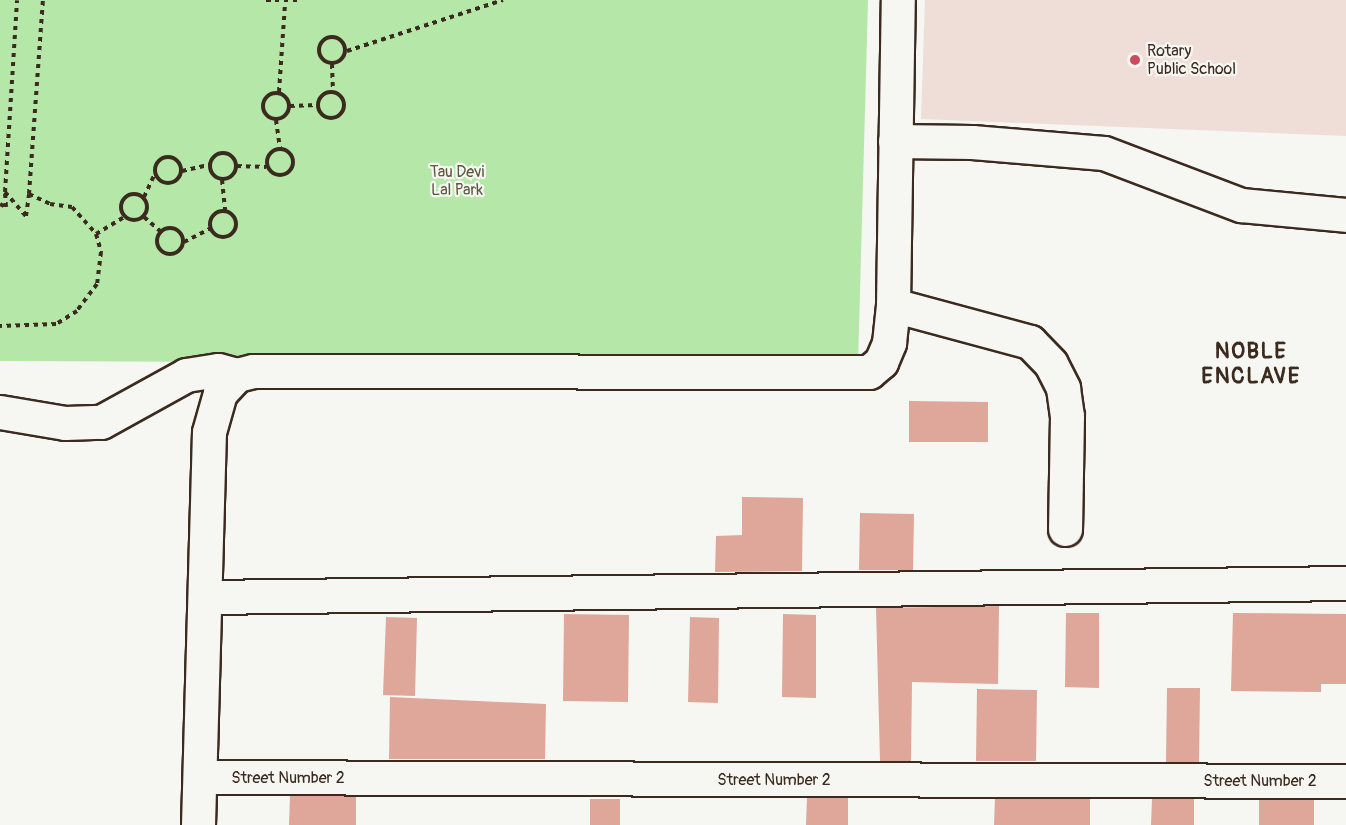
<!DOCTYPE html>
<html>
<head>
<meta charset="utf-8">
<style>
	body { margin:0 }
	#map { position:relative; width:1346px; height:825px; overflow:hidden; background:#f6f6f2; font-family:Pangolin,sans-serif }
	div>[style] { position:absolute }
	.built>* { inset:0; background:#efded7 }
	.green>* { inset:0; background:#b4e7a8 }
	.building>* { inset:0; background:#dfa799 }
	.path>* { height:4px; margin-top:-2px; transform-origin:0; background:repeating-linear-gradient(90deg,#3b2a1e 0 4.5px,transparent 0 9px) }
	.path>.ring { margin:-2px; padding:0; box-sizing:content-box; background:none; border:4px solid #3b2a1e; border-radius:50% }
	.roads { filter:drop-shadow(2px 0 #3b2a1e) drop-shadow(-2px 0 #3b2a1e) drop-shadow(0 2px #3b2a1e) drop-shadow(0 -2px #3b2a1e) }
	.minor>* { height:33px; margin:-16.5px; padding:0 16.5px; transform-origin:16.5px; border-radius:16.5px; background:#f6f6f2 }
	.dots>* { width:16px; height:16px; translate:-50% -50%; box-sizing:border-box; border:3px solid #f6f6f2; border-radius:50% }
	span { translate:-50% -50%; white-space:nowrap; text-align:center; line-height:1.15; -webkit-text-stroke:4.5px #f6f6f2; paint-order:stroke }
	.poi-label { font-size:16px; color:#3b2a1e }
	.left { translate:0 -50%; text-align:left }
	.park-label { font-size:16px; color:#595940 }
	.street-label { font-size:16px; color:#3b2a1e }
	.district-label { font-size:22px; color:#3b2a1e; font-weight:700; letter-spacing:1.5px }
</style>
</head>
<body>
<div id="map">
	<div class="built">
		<div style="clip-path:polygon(925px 0,1346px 0,1346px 136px,921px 119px)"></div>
	</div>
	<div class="green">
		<div style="clip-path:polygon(0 0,868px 0,858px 364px,0 361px)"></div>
	</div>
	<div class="building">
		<div style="clip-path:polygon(909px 401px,988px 402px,988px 442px,909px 442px)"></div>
		<div style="clip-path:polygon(742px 497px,803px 498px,802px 571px,715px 572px,716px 536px,742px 535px)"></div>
		<div style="clip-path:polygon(860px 513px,914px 514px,913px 570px,859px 570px)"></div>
		<div style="clip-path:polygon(999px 606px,998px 684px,912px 682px,911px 761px,880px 761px,876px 608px)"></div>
		<div style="clip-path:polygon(1066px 613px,1099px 613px,1099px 688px,1065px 687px)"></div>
		<div style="clip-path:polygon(1233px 613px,1346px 614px,1346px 684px,1321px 684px,1321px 692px,1231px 691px)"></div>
		<div style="clip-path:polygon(564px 614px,629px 615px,628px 702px,563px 701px)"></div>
		<div style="clip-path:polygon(783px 614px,816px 615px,816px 698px,782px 697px)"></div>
		<div style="clip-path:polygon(386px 617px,417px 618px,415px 696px,383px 695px)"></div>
		<div style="clip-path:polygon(690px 617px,719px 618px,718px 703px,688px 702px)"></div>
		<div style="clip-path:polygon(1167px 688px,1200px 688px,1199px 762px,1166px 762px)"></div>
		<div style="clip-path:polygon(977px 689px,1037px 690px,1036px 761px,976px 761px)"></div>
		<div style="clip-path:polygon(390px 697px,546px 704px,545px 759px,389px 759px)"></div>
		<div style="clip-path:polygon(290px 796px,356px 796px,356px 825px,289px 825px)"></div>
		<div style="clip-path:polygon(807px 798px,848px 798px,848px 825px,806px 825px)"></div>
		<div style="clip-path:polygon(590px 799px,620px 799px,620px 825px,590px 825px)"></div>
		<div style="clip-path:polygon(995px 799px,1090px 799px,1090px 825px,994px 825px)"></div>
		<div style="clip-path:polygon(1152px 799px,1194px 799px,1194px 825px,1151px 825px)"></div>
		<div style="clip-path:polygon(1259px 799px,1314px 800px,1314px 825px,1259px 825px)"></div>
	</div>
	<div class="path">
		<div style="left:266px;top:0;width:32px"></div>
		<div class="ring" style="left:319px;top:37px;width:22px;height:22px"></div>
		<div style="left:347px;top:51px;width:164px;rotate:-18.1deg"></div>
		<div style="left:332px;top:64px;width:27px;rotate:88deg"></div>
		<div class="ring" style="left:318px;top:92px;width:22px;height:22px"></div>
		<div style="left:279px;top:92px;width:89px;rotate:-86.1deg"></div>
		<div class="ring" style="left:263px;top:93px;width:22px;height:22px"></div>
		<div style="left:290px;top:106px;width:27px;rotate:-2deg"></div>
		<div style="left:276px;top:120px;width:28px;rotate:82deg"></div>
		<div class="ring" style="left:267px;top:149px;width:22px;height:22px"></div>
		<div class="ring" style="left:210px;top:153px;width:22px;height:22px"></div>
		<div class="ring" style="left:155px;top:157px;width:22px;height:22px"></div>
		<div style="left:237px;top:166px;width:29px;rotate:2deg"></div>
		<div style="left:182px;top:171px;width:28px;rotate:-13deg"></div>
		<div style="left:222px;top:180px;width:30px;rotate:84deg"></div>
		<div style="left:5px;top:192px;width:192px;rotate:-86.4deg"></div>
		<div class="ring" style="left:121px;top:194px;width:22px;height:22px"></div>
		<div style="left:29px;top:194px;width:195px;rotate:-85.9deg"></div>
		<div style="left:144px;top:197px;width:23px;rotate:-65deg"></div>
		<div style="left:0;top:204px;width:7px;rotate:27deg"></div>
		<div style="left:6px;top:207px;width:15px;rotate:-94deg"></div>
		<div style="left:5px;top:192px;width:32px;rotate:49deg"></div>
		<div style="left:26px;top:216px;width:22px;rotate:-82deg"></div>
		<div style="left:29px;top:194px;width:23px;rotate:25deg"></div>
		<div style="left:50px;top:204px;width:22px;rotate:8deg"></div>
		<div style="left:72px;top:207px;width:36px;rotate:48deg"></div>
		<div style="left:96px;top:234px;width:19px;rotate:74deg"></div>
		<div style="left:101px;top:252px;width:32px;rotate:97deg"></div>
		<div style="left:97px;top:284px;width:34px;rotate:127deg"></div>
		<div style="left:77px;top:311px;width:25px;rotate:148deg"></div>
		<div style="left:56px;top:324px;width:56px;rotate:178deg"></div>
		<div class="ring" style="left:210px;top:211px;width:22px;height:22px"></div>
		<div style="left:144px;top:217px;width:21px;rotate:41deg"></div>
		<div class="ring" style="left:157px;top:228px;width:22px;height:22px"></div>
		<div style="left:96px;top:234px;width:33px;rotate:-31deg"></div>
		<div style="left:184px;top:242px;width:29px;rotate:-27deg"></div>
	</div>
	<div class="roads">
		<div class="minor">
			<div style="left:895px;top:141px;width:77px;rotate:0.7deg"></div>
			<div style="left:972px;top:142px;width:132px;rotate:4.8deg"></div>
			<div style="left:1104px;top:153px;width:147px;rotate:20.8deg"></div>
			<div style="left:1241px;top:205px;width:105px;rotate:5.4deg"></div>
			<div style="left:893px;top:305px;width:142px;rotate:15.1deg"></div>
			<div style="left:1030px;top:342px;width:30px;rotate:46deg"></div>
			<div style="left:1051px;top:364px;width:27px;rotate:63deg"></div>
			<div style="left:1063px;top:388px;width:28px;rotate:82deg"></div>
			<div style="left:1067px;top:416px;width:113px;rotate:91deg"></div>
			<div style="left:0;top:412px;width:66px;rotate:9.6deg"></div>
			<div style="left:65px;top:423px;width:36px;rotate:-2deg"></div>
			<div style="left:101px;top:422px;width:97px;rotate:-28.9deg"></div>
			<div style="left:186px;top:375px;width:32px;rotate:-9deg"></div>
			<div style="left:218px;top:370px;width:20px;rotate:15deg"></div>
			<div style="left:205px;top:597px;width:1141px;rotate:-0.7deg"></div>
			<div style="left:201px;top:777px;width:1145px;rotate:0.2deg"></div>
			<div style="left:198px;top:825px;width:393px;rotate:-88.4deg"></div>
			<div style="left:209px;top:432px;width:41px;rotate:-74.2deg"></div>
			<div style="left:220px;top:393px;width:25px;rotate:-47deg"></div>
			<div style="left:237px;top:375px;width:16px;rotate:-14deg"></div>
			<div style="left:253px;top:371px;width:616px;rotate:0.09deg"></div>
			<div style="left:869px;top:372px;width:16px;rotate:-40deg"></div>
			<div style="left:881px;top:362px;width:21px;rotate:-67deg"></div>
			<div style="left:889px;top:343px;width:38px;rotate:-84deg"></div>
			<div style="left:893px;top:305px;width:305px;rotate:-89.1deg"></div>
		</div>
	</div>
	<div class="dots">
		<div style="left:1135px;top:60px;background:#d1495b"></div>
	</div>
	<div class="poi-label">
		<span class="left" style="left:1147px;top:60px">Rotary<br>Public School</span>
	</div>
	<div class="park-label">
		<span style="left:457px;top:181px">Tau Devi<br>Lal Park</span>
	</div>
	<div class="street-label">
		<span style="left:288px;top:778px">Street Number 2</span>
		<span style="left:774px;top:780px">Street Number 2</span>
		<span style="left:1260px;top:781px">Street Number 2</span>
	</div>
	<div class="district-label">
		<span style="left:1251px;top:364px">NOBLE<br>ENCLAVE</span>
	</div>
</div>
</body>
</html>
